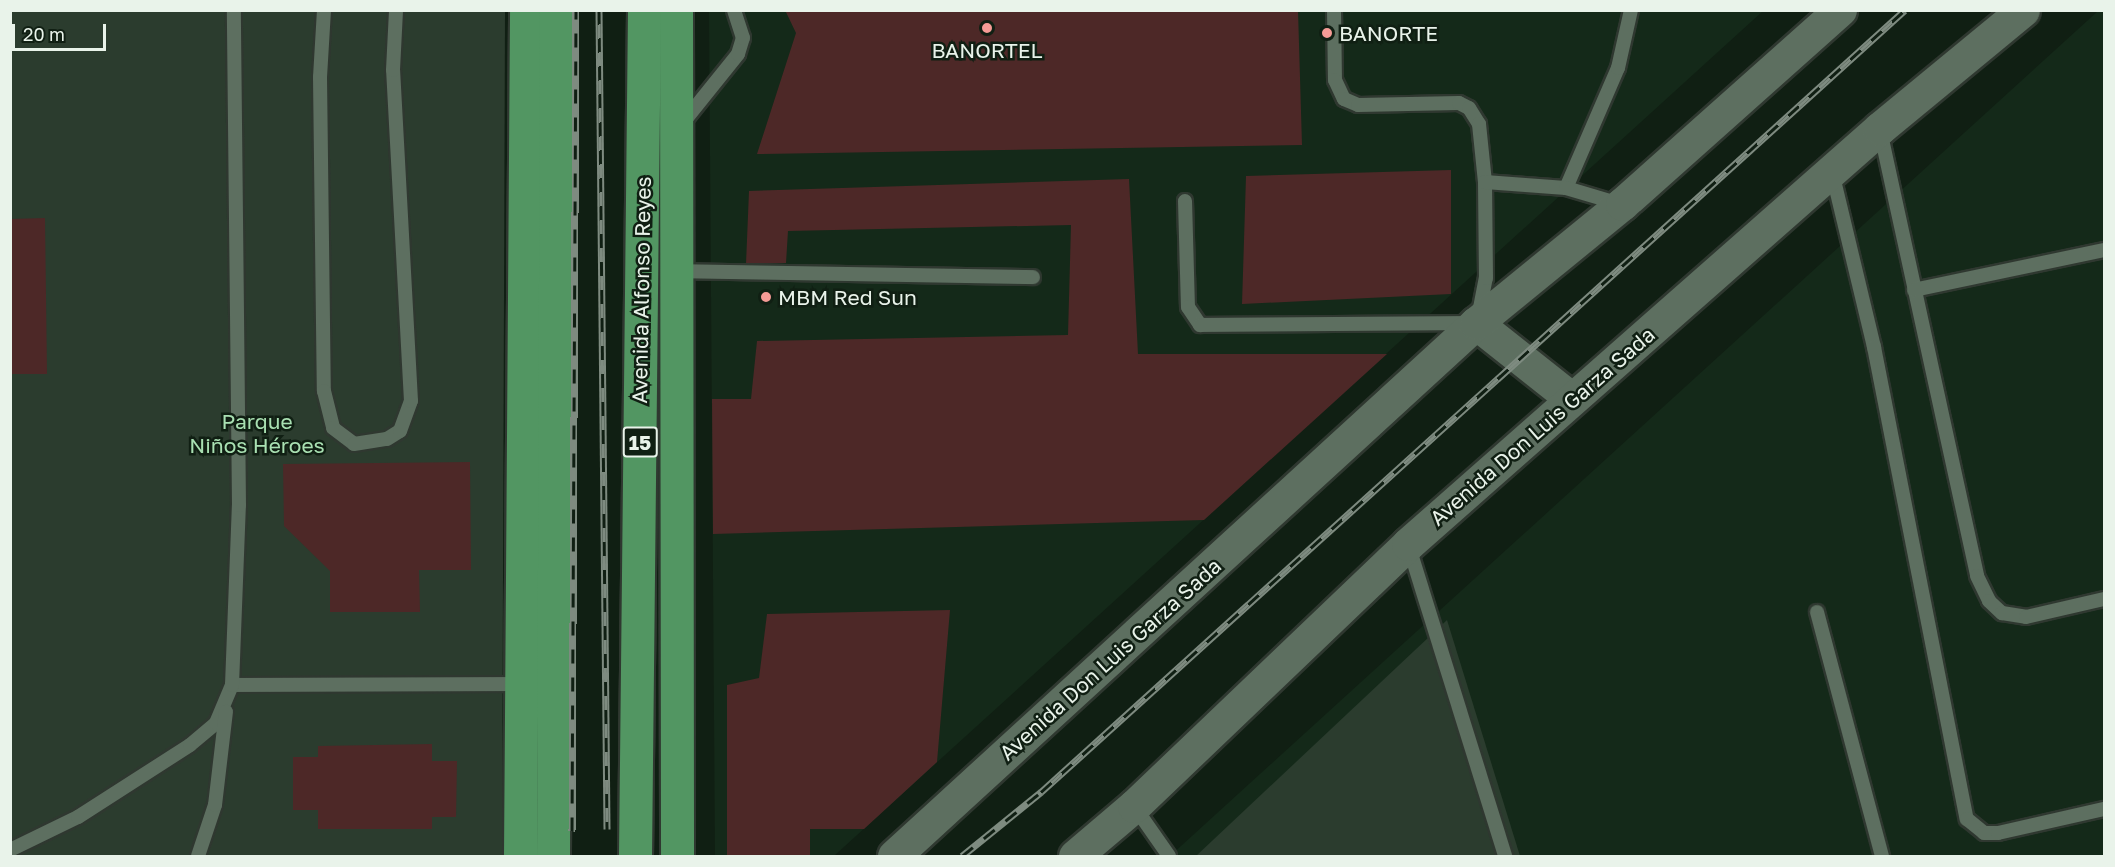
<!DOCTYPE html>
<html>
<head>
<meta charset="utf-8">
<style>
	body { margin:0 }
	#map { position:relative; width:2115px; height:867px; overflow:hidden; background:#101f13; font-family:"Golos Text",sans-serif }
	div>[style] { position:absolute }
	.built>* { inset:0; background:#142919 }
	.green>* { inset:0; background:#2b3c2e }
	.building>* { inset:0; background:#4d2827 }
	.roads { filter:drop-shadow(2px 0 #2f3830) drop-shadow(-2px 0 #2f3830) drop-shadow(0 2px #2f3830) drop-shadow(0 -2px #2f3830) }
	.service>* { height:14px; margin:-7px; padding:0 7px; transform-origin:7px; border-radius:7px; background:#5d6f60 }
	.tertiary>* { height:33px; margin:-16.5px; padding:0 16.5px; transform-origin:16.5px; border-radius:16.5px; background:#5d6f60 }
	.trunk>* { height:33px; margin:-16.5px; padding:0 16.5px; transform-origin:16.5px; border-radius:16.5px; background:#529662 }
	.rail>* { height:7px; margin-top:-3.5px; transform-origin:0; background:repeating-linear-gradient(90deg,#101f13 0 14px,#7e8b80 0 28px); box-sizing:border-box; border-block:2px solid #7e8b80 }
	.dots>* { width:16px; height:16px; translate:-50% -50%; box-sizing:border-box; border:3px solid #101f13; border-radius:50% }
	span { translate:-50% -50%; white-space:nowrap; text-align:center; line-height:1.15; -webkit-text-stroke:5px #101f13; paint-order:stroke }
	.shield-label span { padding:2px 4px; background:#101f13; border:2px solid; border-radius:4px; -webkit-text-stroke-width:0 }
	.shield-label { font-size:20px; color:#e9f3ea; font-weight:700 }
	.poi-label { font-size:21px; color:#e9f3ea }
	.left { translate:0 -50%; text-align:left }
	.street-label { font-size:21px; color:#e9f3ea }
	.park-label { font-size:21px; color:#a9e0b2 }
	.frame { position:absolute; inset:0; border:12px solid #e9f3ea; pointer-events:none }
	.scale { position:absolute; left:12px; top:24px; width:94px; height:27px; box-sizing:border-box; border:3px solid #e9f3ea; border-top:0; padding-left:8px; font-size:18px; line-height:21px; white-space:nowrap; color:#e9f3ea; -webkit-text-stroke:4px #101f13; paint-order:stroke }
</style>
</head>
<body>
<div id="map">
	<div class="built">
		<div style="clip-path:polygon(709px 11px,1763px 11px,834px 856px,715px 856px)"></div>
		<div style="clip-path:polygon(2098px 11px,2104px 11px,2104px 856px,1170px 856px)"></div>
	</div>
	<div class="green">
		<div style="clip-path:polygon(10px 11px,505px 11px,502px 856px,11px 856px)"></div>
		<div style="clip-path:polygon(1447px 620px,1520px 856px,1196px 856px)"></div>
	</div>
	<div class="building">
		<div style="clip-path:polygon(785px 10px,1298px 10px,1302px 145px,757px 154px,796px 33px)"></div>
		<div style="clip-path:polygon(1451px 170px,1451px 294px,1242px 304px,1246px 176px)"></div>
		<div style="clip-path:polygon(1129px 179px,1138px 354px,1387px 354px,1204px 520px,713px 534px,712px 399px,751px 399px,757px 341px,1068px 335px,1071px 225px,788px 231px,786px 263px,746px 264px,749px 191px)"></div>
		<div style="clip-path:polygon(45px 218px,47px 374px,10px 374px,10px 219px)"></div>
		<div style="clip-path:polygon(470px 462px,471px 570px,419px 570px,420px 612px,330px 612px,330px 571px,284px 526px,283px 464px)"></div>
		<div style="clip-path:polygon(950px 610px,937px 762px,864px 829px,810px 829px,810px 856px,727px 856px,727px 685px,759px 678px,767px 614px)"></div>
		<div style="clip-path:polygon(432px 744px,432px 761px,457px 761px,456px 817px,432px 817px,432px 829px,318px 829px,318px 810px,293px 810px,293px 757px,318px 757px,318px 746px)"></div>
	</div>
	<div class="roads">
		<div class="service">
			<div style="left:324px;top:10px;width:67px;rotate:93.4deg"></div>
			<div style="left:320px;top:77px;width:314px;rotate:89.3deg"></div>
			<div style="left:324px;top:391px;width:38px;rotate:76deg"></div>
			<div style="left:333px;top:428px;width:26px;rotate:37deg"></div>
			<div style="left:354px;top:444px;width:33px;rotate:-9deg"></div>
			<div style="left:387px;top:439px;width:15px;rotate:-32deg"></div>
			<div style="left:400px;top:431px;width:32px;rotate:-70deg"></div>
			<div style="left:411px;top:401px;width:331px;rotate:-93.1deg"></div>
			<div style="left:393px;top:70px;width:60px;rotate:-87.1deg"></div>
			<div style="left:1334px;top:10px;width:70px;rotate:89.2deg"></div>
			<div style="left:1335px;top:80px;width:21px;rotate:65deg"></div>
			<div style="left:1344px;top:99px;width:15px;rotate:23deg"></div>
			<div style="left:1358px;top:105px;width:101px;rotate:-1.1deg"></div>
			<div style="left:1459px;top:103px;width:11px;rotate:27deg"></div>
			<div style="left:1469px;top:108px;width:19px;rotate:58deg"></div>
			<div style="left:1479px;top:124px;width:58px;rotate:84.1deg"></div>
			<div style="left:681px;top:125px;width:91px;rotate:-51.2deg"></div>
			<div style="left:738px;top:54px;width:17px;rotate:-73deg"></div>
			<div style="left:743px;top:38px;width:29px;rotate:-108deg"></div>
			<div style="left:1880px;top:130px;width:456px;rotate:77.7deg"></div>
			<div style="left:1977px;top:576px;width:28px;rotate:64deg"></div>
			<div style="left:1989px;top:601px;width:18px;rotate:43deg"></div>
			<div style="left:2002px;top:613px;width:24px;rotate:9deg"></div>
			<div style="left:2026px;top:617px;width:80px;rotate:-13deg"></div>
			<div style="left:1832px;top:172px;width:180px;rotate:76.5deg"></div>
			<div style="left:1874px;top:347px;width:481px;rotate:78.9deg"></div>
			<div style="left:1967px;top:819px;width:22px;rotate:39deg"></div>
			<div style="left:1984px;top:833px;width:14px"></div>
			<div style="left:1998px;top:833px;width:109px;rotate:-12.8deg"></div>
			<div style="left:1566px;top:188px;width:131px;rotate:-66.6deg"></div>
			<div style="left:1618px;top:68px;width:59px;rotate:-77.4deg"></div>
			<div style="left:1185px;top:201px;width:106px;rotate:88.4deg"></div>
			<div style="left:1188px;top:307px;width:22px;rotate:56deg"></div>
			<div style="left:1200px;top:325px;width:268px;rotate:-0.4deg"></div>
			<div style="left:677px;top:271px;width:356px;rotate:1deg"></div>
			<div style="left:1914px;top:290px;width:194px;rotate:-11.9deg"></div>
			<div style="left:1479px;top:313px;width:36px;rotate:-79deg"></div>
			<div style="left:1486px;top:278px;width:96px;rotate:-90.6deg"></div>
			<div style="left:1485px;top:182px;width:81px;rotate:4.2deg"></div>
			<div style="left:1566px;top:188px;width:56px;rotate:16.5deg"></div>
			<div style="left:1408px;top:544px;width:327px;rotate:72.7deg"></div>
			<div style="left:1817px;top:612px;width:253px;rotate:75.1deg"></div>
			<div style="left:232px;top:685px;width:289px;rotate:-0.2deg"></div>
			<div style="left:1134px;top:806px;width:61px;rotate:55deg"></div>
			<div style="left:10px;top:850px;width:76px;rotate:-25.9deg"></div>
			<div style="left:78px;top:817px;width:133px;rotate:-32.7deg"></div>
			<div style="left:190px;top:745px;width:34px;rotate:-40deg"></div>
			<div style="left:216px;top:723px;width:41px;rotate:-67.2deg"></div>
			<div style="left:232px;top:685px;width:180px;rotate:-87.8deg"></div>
			<div style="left:239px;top:505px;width:495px;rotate:-90.6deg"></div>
			<div style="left:198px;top:856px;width:54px;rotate:-71.6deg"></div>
			<div style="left:215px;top:805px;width:94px;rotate:-83.3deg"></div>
		</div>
		<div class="tertiary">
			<div style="left:1476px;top:323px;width:122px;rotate:38.4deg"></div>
			<div style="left:894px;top:856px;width:789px;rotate:-42.48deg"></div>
			<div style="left:1476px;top:323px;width:188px;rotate:-39.2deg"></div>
			<div style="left:1622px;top:204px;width:292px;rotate:-41.7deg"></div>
			<div style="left:1075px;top:856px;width:77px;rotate:-40.3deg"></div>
			<div style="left:1134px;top:806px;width:379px;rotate:-43.7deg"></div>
			<div style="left:1408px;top:544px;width:629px;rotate:-41.39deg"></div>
			<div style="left:1880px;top:128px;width:185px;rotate:-39.5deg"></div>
		</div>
		<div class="trunk">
			<div style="left:676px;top:10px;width:846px;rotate:89.93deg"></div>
			<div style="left:520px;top:856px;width:846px;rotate:-89.59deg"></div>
			<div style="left:553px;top:856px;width:846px;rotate:-89.8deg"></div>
			<div style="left:635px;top:856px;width:846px;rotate:-89.39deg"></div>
		</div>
	</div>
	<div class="rail">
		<div style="left:599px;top:10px;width:819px;rotate:89.44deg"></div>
		<div style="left:572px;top:831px;width:821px;rotate:-89.72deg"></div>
		<div style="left:962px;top:856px;width:102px;rotate:-39deg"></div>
		<div style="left:1041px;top:792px;width:1165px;rotate:-42.15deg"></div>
	</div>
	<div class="dots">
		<div style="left:987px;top:28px;background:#f59b96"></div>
		<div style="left:1327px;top:33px;background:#f59b96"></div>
		<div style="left:766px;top:297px;background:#f59b96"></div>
	</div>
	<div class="shield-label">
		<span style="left:640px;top:442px">15</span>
	</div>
	<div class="poi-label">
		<span class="left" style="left:1339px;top:33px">BANORTE</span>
		<span style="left:987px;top:50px">BANORTEL</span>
		<span class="left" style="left:778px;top:297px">MBM Red Sun</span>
	</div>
	<div class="street-label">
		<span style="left:641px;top:290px;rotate:-89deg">Avenida Alfonso Reyes</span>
		<span style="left:1542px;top:426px;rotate:-41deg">Avenida Don Luis Garza Sada</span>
		<span style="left:1110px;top:659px;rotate:-42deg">Avenida Don Luis Garza Sada</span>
	</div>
	<div class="park-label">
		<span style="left:257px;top:433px">Parque<br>Niños Héroes</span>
	</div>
	<div class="frame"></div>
	<div class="scale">20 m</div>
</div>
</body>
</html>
